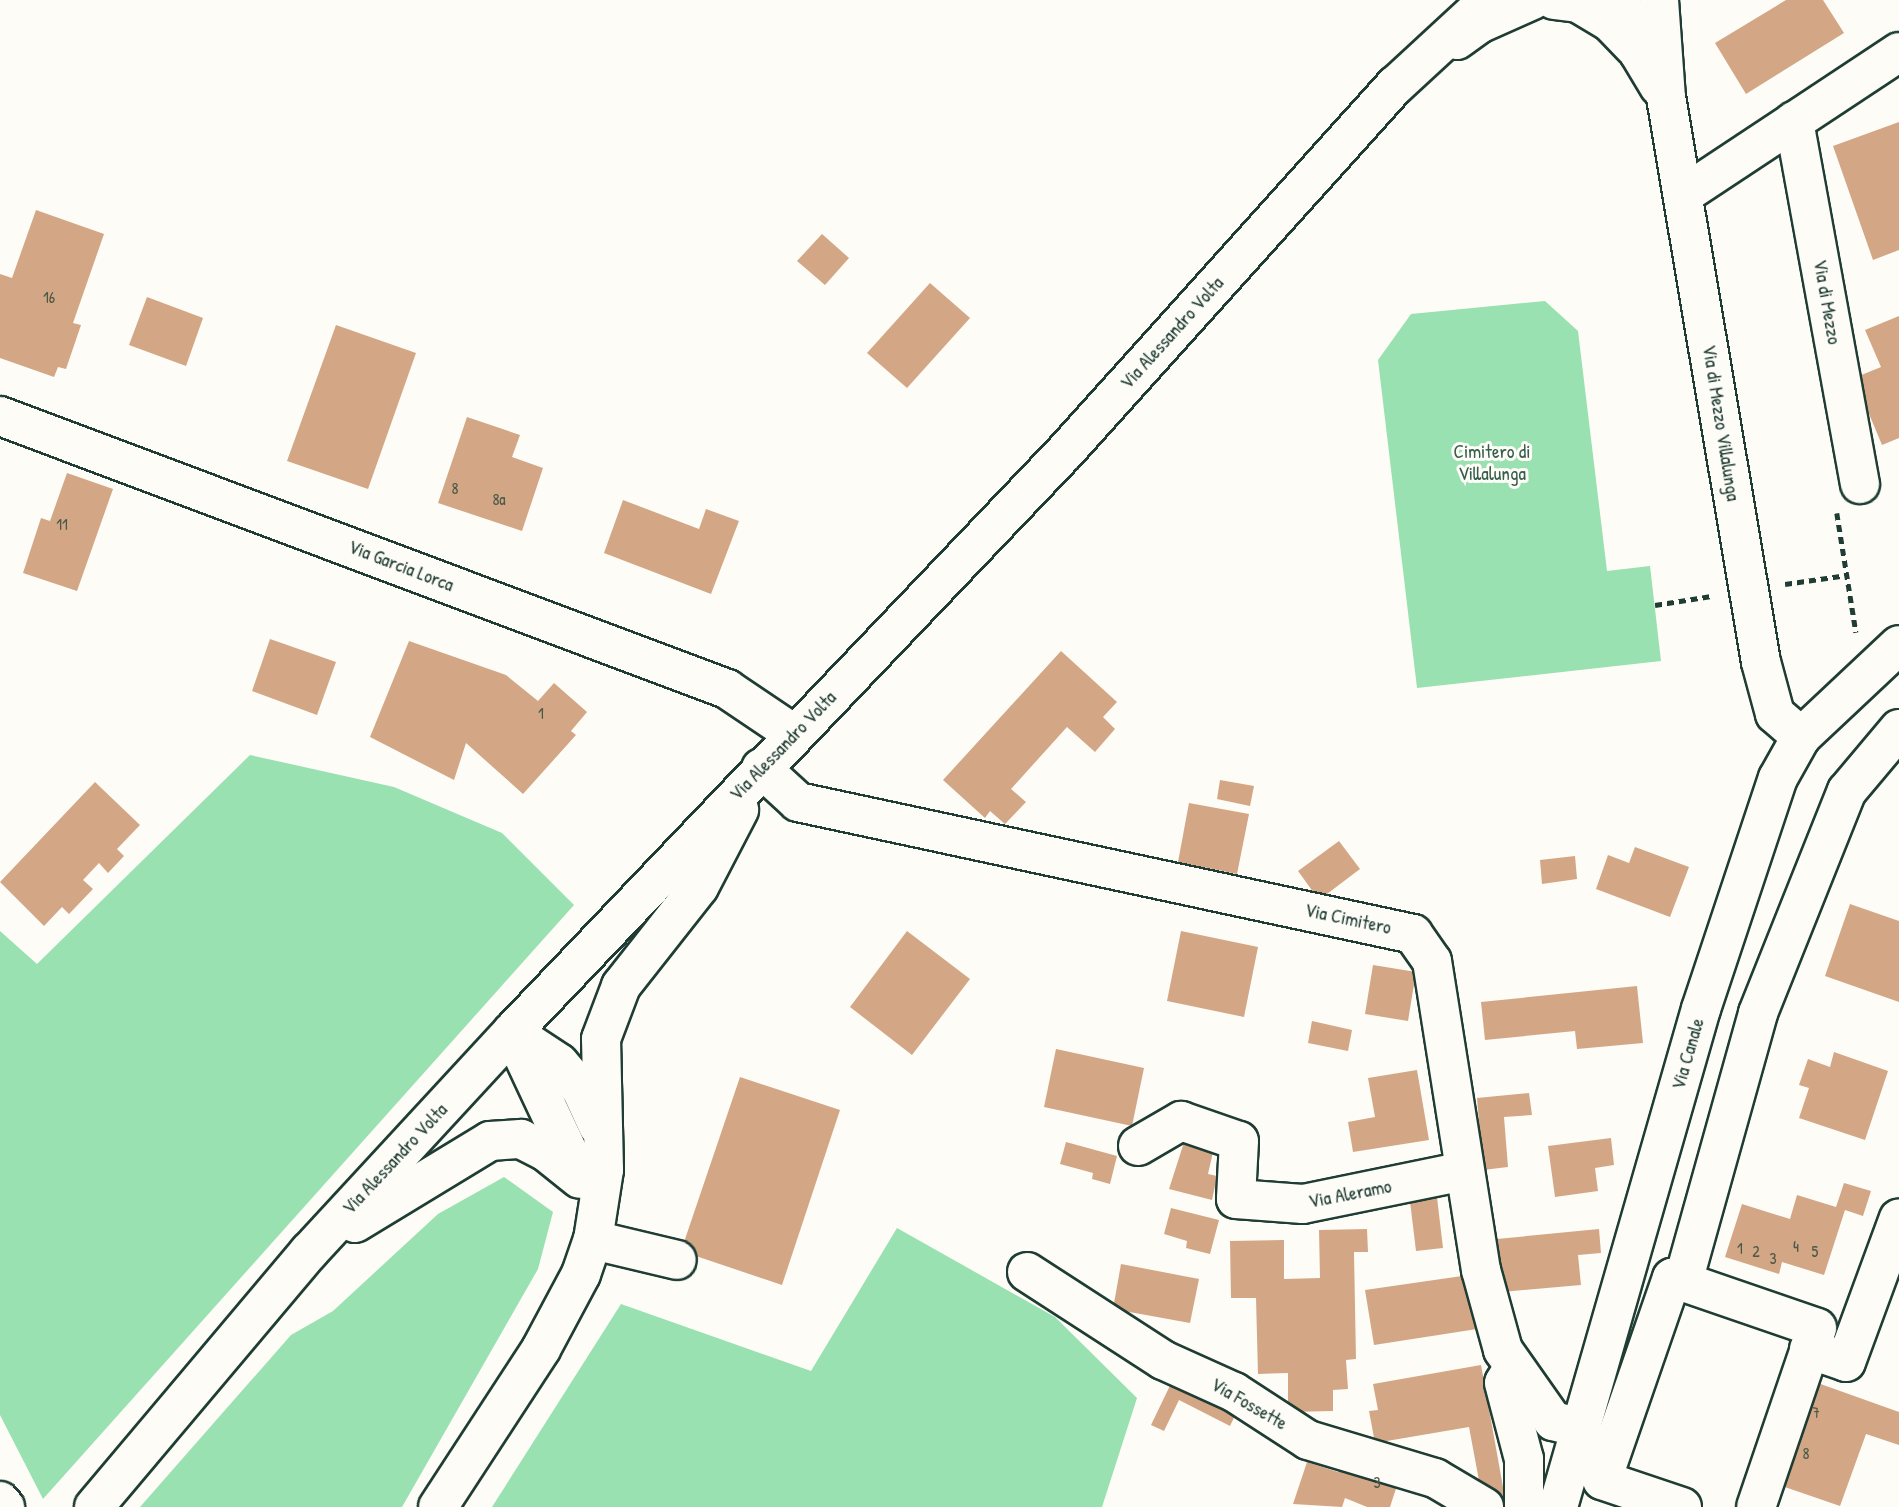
<!DOCTYPE html>
<html>
<head>
<meta charset="utf-8">
<style>
	body { margin:0 }
	#map { position:relative; width:1899px; height:1507px; overflow:hidden; background:#fdfcf7; font-family:"Patrick Hand",sans-serif }
	div>[style] { position:absolute }
	.green>* { inset:0; background:#99e1b0 }
	.building>* { inset:0; background:#d3a785 }
	.path>* { height:4.5px; margin-top:-2.25px; transform-origin:0; background:repeating-linear-gradient(90deg,#1f3d34 0 7px,transparent 0 12px) }
	.roads { filter:drop-shadow(2px 0 #1f3d34) drop-shadow(-2px 0 #1f3d34) drop-shadow(0 2px #1f3d34) drop-shadow(0 -2px #1f3d34) }
	.minor>* { height:38px; margin:-19px; padding:0 19px; transform-origin:19px; border-radius:19px; background:#fdfcf7 }
	.major>* { height:38px; margin:-19px; padding:0 19px; transform-origin:19px; border-radius:19px; background:#fdfcf7 }
	span { translate:-50% -50%; white-space:nowrap; text-align:center; line-height:1.15; -webkit-text-stroke:6px #fdfcf7; paint-order:stroke }
	.number-label { font-size:16px; color:#4c5848 }
	.number-label span { -webkit-text-stroke-width:0 }
	.street-label { font-size:19px; color:#1f3d34 }
	.park-label { font-size:19px; color:#375e4d }
</style>
</head>
<body>
<div id="map">
	<div class="green">
		<div style="clip-path:polygon(1545px 301px,1578px 331px,1607px 571px,1650px 566px,1661px 661px,1417px 688px,1378px 360px,1411px 314px)"></div>
		<div style="clip-path:polygon(250px 755px,394px 787px,502px 833px,574px 905px,43px 1499px,0 1415px,0 931px,37px 964px)"></div>
		<div style="clip-path:polygon(504px 1177px,553px 1212px,538px 1269px,402px 1507px,140px 1507px,291px 1335px,333px 1311px,438px 1214px)"></div>
		<div style="clip-path:polygon(897px 1228px,1055px 1317px,1137px 1398px,1102px 1507px,492px 1507px,621px 1304px,811px 1371px)"></div>
	</div>
	<div class="building">
		<div style="clip-path:polygon(1786px 0,1823px 0,1844px 33px,1746px 94px,1715px 43px)"></div>
		<div style="clip-path:polygon(1899px 122px,1899px 250px,1873px 260px,1833px 146px)"></div>
		<div style="clip-path:polygon(36px 210px,104px 234px,73px 323px,81px 325px,66px 369px,58px 367px,54px 377px,0 358px,0 274px,12px 278px)"></div>
		<div style="clip-path:polygon(822px 234px,849px 258px,825px 285px,797px 261px)"></div>
		<div style="clip-path:polygon(930px 283px,970px 318px,907px 388px,867px 353px)"></div>
		<div style="clip-path:polygon(147px 297px,203px 318px,186px 366px,129px 345px)"></div>
		<div style="clip-path:polygon(1899px 316px,1899px 438px,1882px 445px,1854px 378px,1881px 367px,1865px 330px)"></div>
		<div style="clip-path:polygon(336px 325px,416px 353px,368px 489px,287px 461px)"></div>
		<div style="clip-path:polygon(467px 417px,520px 435px,512px 457px,543px 468px,522px 531px,438px 503px)"></div>
		<div style="clip-path:polygon(67px 473px,113px 489px,77px 591px,23px 573px,41px 518px,50px 521px)"></div>
		<div style="clip-path:polygon(623px 500px,699px 529px,706px 509px,739px 521px,711px 594px,604px 553px)"></div>
		<div style="clip-path:polygon(270px 639px,336px 662px,317px 715px,252px 691px)"></div>
		<div style="clip-path:polygon(409px 641px,506px 675px,538px 701px,554px 683px,587px 712px,571px 731px,576px 735px,523px 794px,466px 743px,454px 780px,370px 737px)"></div>
		<div style="clip-path:polygon(1061px 651px,1117px 702px,1103px 717px,1115px 729px,1095px 752px,1067px 727px,1011px 789px,1026px 802px,1005px 824px,990px 811px,985px 818px,943px 780px)"></div>
		<div style="clip-path:polygon(1220px 780px,1254px 786px,1250px 806px,1217px 799px)"></div>
		<div style="clip-path:polygon(95px 782px,140px 825px,117px 849px,124px 856px,108px 873px,99px 863px,83px 880px,93px 889px,69px 914px,62px 907px,44px 926px,0 882px)"></div>
		<div style="clip-path:polygon(1189px 803px,1249px 814px,1237px 874px,1178px 862px)"></div>
		<div style="clip-path:polygon(1339px 841px,1360px 869px,1319px 900px,1298px 871px)"></div>
		<div style="clip-path:polygon(1635px 847px,1689px 867px,1670px 917px,1596px 889px,1608px 855px,1629px 863px)"></div>
		<div style="clip-path:polygon(1575px 856px,1577px 879px,1542px 884px,1540px 860px)"></div>
		<div style="clip-path:polygon(1850px 904px,1899px 921px,1899px 1002px,1825px 976px)"></div>
		<div style="clip-path:polygon(907px 931px,970px 979px,912px 1055px,850px 1007px)"></div>
		<div style="clip-path:polygon(1181px 931px,1258px 947px,1244px 1017px,1167px 1001px)"></div>
		<div style="clip-path:polygon(1373px 965px,1416px 972px,1408px 1021px,1365px 1014px)"></div>
		<div style="clip-path:polygon(1637px 986px,1643px 1043px,1577px 1049px,1575px 1031px,1485px 1040px,1481px 1002px)"></div>
		<div style="clip-path:polygon(1312px 1021px,1352px 1030px,1348px 1051px,1308px 1043px)"></div>
		<div style="clip-path:polygon(1056px 1049px,1144px 1068px,1132px 1126px,1044px 1107px)"></div>
		<div style="clip-path:polygon(1834px 1052px,1888px 1071px,1865px 1140px,1799px 1118px,1809px 1088px,1799px 1085px,1808px 1059px,1830px 1067px)"></div>
		<div style="clip-path:polygon(1417px 1070px,1429px 1140px,1353px 1152px,1348px 1122px,1375px 1117px,1368px 1078px)"></div>
		<div style="clip-path:polygon(740px 1077px,840px 1110px,782px 1285px,681px 1251px)"></div>
		<div style="clip-path:polygon(1529px 1093px,1532px 1115px,1504px 1117px,1508px 1167px,1483px 1170px,1477px 1098px)"></div>
		<div style="clip-path:polygon(1187px 1133px,1216px 1139px,1208px 1174px,1217px 1176px,1212px 1200px,1169px 1189px)"></div>
		<div style="clip-path:polygon(1611px 1138px,1614px 1165px,1595px 1168px,1598px 1191px,1555px 1197px,1548px 1146px)"></div>
		<div style="clip-path:polygon(1066px 1142px,1117px 1156px,1110px 1184px,1092px 1179px,1093px 1173px,1060px 1164px)"></div>
		<div style="clip-path:polygon(1844px 1183px,1871px 1191px,1863px 1216px,1845px 1210px,1824px 1275px,1782px 1262px,1779px 1274px,1725px 1257px,1742px 1204px,1790px 1219px,1797px 1195px,1836px 1207px)"></div>
		<div style="clip-path:polygon(1436px 1189px,1443px 1248px,1416px 1251px,1409px 1193px)"></div>
		<div style="clip-path:polygon(1171px 1208px,1219px 1220px,1210px 1254px,1186px 1248px,1187px 1241px,1164px 1234px)"></div>
		<div style="clip-path:polygon(1367px 1229px,1368px 1252px,1354px 1252px,1356px 1359px,1346px 1360px,1348px 1389px,1333px 1390px,1333px 1411px,1288px 1412px,1288px 1373px,1258px 1374px,1256px 1298px,1231px 1298px,1230px 1241px,1284px 1240px,1284px 1279px,1320px 1278px,1319px 1230px)"></div>
		<div style="clip-path:polygon(1599px 1229px,1601px 1253px,1578px 1255px,1581px 1285px,1502px 1292px,1497px 1239px)"></div>
		<div style="clip-path:polygon(1121px 1264px,1199px 1279px,1190px 1323px,1113px 1309px)"></div>
		<div style="clip-path:polygon(1469px 1275px,1477px 1329px,1374px 1345px,1365px 1290px)"></div>
		<div style="clip-path:polygon(1481px 1365px,1505px 1498px,1483px 1502px,1469px 1427px,1375px 1443px,1369px 1411px,1378px 1410px,1373px 1384px)"></div>
		<div style="clip-path:polygon(1177px 1371px,1241px 1403px,1230px 1426px,1179px 1400px,1164px 1431px,1151px 1425px)"></div>
		<div style="clip-path:polygon(1815px 1382px,1899px 1412px,1899px 1445px,1866px 1434px,1840px 1506px,1779px 1485px)"></div>
		<div style="clip-path:polygon(1345px 1451px,1402px 1470px,1390px 1507px,1367px 1507px,1345px 1498px,1342px 1507px,1293px 1504px,1307px 1462px,1338px 1472px)"></div>
	</div>
	<div class="path">
		<div style="left:1837px;top:513px;width:121px;rotate:80.9deg"></div>
		<div style="left:1785px;top:584px;width:63px;rotate:-8.3deg"></div>
		<div style="left:1655px;top:605px;width:57px;rotate:-9.1deg"></div>
	</div>
	<div class="roads">
		<div class="minor">
			<div style="left:1554px;top:0;width:24px;rotate:7deg"></div>
			<div style="left:1578px;top:3px;width:37px;rotate:31deg"></div>
			<div style="left:1610px;top:22px;width:35px;rotate:46deg"></div>
			<div style="left:1620px;top:0;width:56px;rotate:70.3deg"></div>
			<div style="left:1639px;top:53px;width:39px;rotate:59deg"></div>
			<div style="left:1659px;top:0;width:97px;rotate:85.9deg"></div>
			<div style="left:1666px;top:97px;width:573px;rotate:80.46deg"></div>
			<div style="left:1761px;top:662px;width:54px;rotate:74.9deg"></div>
			<div style="left:1775px;top:714px;width:35px;rotate:41deg"></div>
			<div style="left:1457px;top:40px;width:27px;rotate:-36deg"></div>
			<div style="left:1479px;top:24px;width:59px;rotate:-24deg"></div>
			<div style="left:1794px;top:121px;width:369px;rotate:79.7deg"></div>
			<div style="left:1683px;top:195px;width:259px;rotate:-33.5deg"></div>
			<div style="left:0;top:416px;width:777px;rotate:20.58deg"></div>
			<div style="left:727px;top:689px;width:81px;rotate:33.9deg"></div>
			<div style="left:761px;top:768px;width:50px;rotate:42.6deg"></div>
			<div style="left:798px;top:802px;width:629px;rotate:12.11deg"></div>
			<div style="left:1413px;top:934px;width:33px;rotate:55deg"></div>
			<div style="left:1432px;top:961px;width:313px;rotate:81deg"></div>
			<div style="left:1481px;top:1270px;width:83px;rotate:74.6deg"></div>
			<div style="left:1503px;top:1350px;width:87px;rotate:54.8deg"></div>
			<div style="left:1553px;top:1421px;width:30px;rotate:14deg"></div>
			<div style="left:1138px;top:1146px;width:50px;rotate:-30.2deg"></div>
			<div style="left:1181px;top:1121px;width:61px;rotate:19deg"></div>
			<div style="left:1239px;top:1141px;width:58px;rotate:93deg"></div>
			<div style="left:1236px;top:1199px;width:67px;rotate:4.3deg"></div>
			<div style="left:1303px;top:1204px;width:164px;rotate:-11.6deg"></div>
			<div style="left:593px;top:1240px;width:86px;rotate:13.4deg"></div>
			<div style="left:1027px;top:1272px;width:162px;rotate:32.9deg"></div>
			<div style="left:1163px;top:1360px;width:78px;rotate:24.3deg"></div>
			<div style="left:1234px;top:1392px;width:88px;rotate:33deg"></div>
			<div style="left:1308px;top:1440px;width:133px;rotate:16.7deg"></div>
			<div style="left:1435px;top:1478px;width:57px;rotate:30.6deg"></div>
			<div style="left:1683px;top:1282px;width:279px;rotate:-74.4deg"></div>
			<div style="left:1758px;top:1013px;width:239px;rotate:-68.2deg"></div>
			<div style="left:1847px;top:791px;width:81px;rotate:-50deg"></div>
			<div style="left:1809px;top:1349px;width:39px;rotate:19deg"></div>
			<div style="left:1846px;top:1362px;width:153px;rotate:-69.8deg"></div>
			<div style="left:1513px;top:1368px;width:17px;rotate:121deg"></div>
			<div style="left:1504px;top:1383px;width:79px;rotate:75.3deg"></div>
			<div style="left:1524px;top:1459px;width:48px;rotate:90deg"></div>
			<div style="left:1558px;top:1507px;width:518px;rotate:-73.98deg"></div>
			<div style="left:1701px;top:1009px;width:243px;rotate:-71.6deg"></div>
			<div style="left:1778px;top:778px;width:47px;rotate:-60.7deg"></div>
			<div style="left:1801px;top:737px;width:134px;rotate:-43.2deg"></div>
			<div style="left:1682px;top:1507px;width:84px;rotate:-161.4deg"></div>
			<div style="left:1602px;top:1480px;width:214px;rotate:-70.9deg"></div>
			<div style="left:1672px;top:1278px;width:153px;rotate:19deg"></div>
			<div style="left:1817px;top:1328px;width:189px;rotate:108.8deg"></div>
		</div>
		<div class="major">
			<div style="left:512px;top:1032px;width:156px;rotate:64.9deg"></div>
			<div style="left:512px;top:1032px;width:56px;rotate:33.4deg"></div>
			<div style="left:559px;top:1063px;width:34px;rotate:50deg"></div>
			<div style="left:581px;top:1089px;width:41px;rotate:65.3deg"></div>
			<div style="left:355px;top:1223px;width:158px;rotate:-31.3deg"></div>
			<div style="left:490px;top:1141px;width:31px;rotate:-4deg"></div>
			<div style="left:521px;top:1139px;width:28px;rotate:27deg"></div>
			<div style="left:546px;top:1152px;width:43px;rotate:38.5deg"></div>
			<div style="left:0;top:1501px;width:8px;rotate:50deg"></div>
			<div style="left:94px;top:1507px;width:334px;rotate:-49.9deg"></div>
			<div style="left:309px;top:1252px;width:299px;rotate:-47.3deg"></div>
			<div style="left:512px;top:1032px;width:801px;rotate:-46.37deg"></div>
			<div style="left:1065px;top:452px;width:494px;rotate:-48deg"></div>
			<div style="left:1396px;top:85px;width:125px;rotate:-42.7deg"></div>
			<div style="left:438px;top:1507px;width:189px;rotate:-56.9deg"></div>
			<div style="left:541px;top:1349px;width:85px;rotate:-61.9deg"></div>
			<div style="left:581px;top:1274px;width:36px;rotate:-71deg"></div>
			<div style="left:593px;top:1240px;width:71px;rotate:-81.1deg"></div>
			<div style="left:604px;top:1170px;width:131px;rotate:-91.3deg"></div>
			<div style="left:601px;top:1039px;width:57px;rotate:-69.3deg"></div>
			<div style="left:621px;top:986px;width:126px;rotate:-51.8deg"></div>
			<div style="left:699px;top:887px;width:87px;rotate:-62.5deg"></div>
		</div>
	</div>
	<div class="number-label">
		<span style="left:49px;top:297px">16</span>
		<span style="left:455px;top:488px">8</span>
		<span style="left:499px;top:499px">8a</span>
		<span style="left:62px;top:524px">11</span>
		<span style="left:541px;top:713px">1</span>
		<span style="left:1796px;top:1246px">4</span>
		<span style="left:1740px;top:1248px">1</span>
		<span style="left:1756px;top:1251px">2</span>
		<span style="left:1815px;top:1251px">5</span>
		<span style="left:1773px;top:1258px">3</span>
		<span style="left:1816px;top:1412px">7</span>
		<span style="left:1806px;top:1453px">8</span>
		<span style="left:1377px;top:1482px">3</span>
	</div>
	<div class="street-label">
		<span style="left:1827px;top:302px;rotate:80deg">Via di Mezzo</span>
		<span style="left:1172px;top:333px;rotate:-48deg">Via Alessandro Volta</span>
		<span style="left:1721px;top:423px;rotate:81deg">Via di Mezzo Villalunga</span>
		<span style="left:401px;top:566px;rotate:21deg">Via Garcia Lorca</span>
		<span style="left:783px;top:746px;rotate:-46deg">Via Alessandro Volta</span>
		<span style="left:1348px;top:919px;rotate:12deg">Via Cimitero</span>
		<span style="left:1688px;top:1054px;rotate:-74deg">Via Canale</span>
		<span style="left:395px;top:1159px;rotate:-47deg">Via Alessandro Volta</span>
		<span style="left:1350px;top:1194px;rotate:-11deg">Via Aleramo</span>
		<span style="left:1249px;top:1404px;rotate:30deg">Via Fossette</span>
	</div>
	<div class="park-label">
		<span style="left:1492px;top:463px">Cimitero di<br>Villalunga</span>
	</div>
</div>
</body>
</html>
